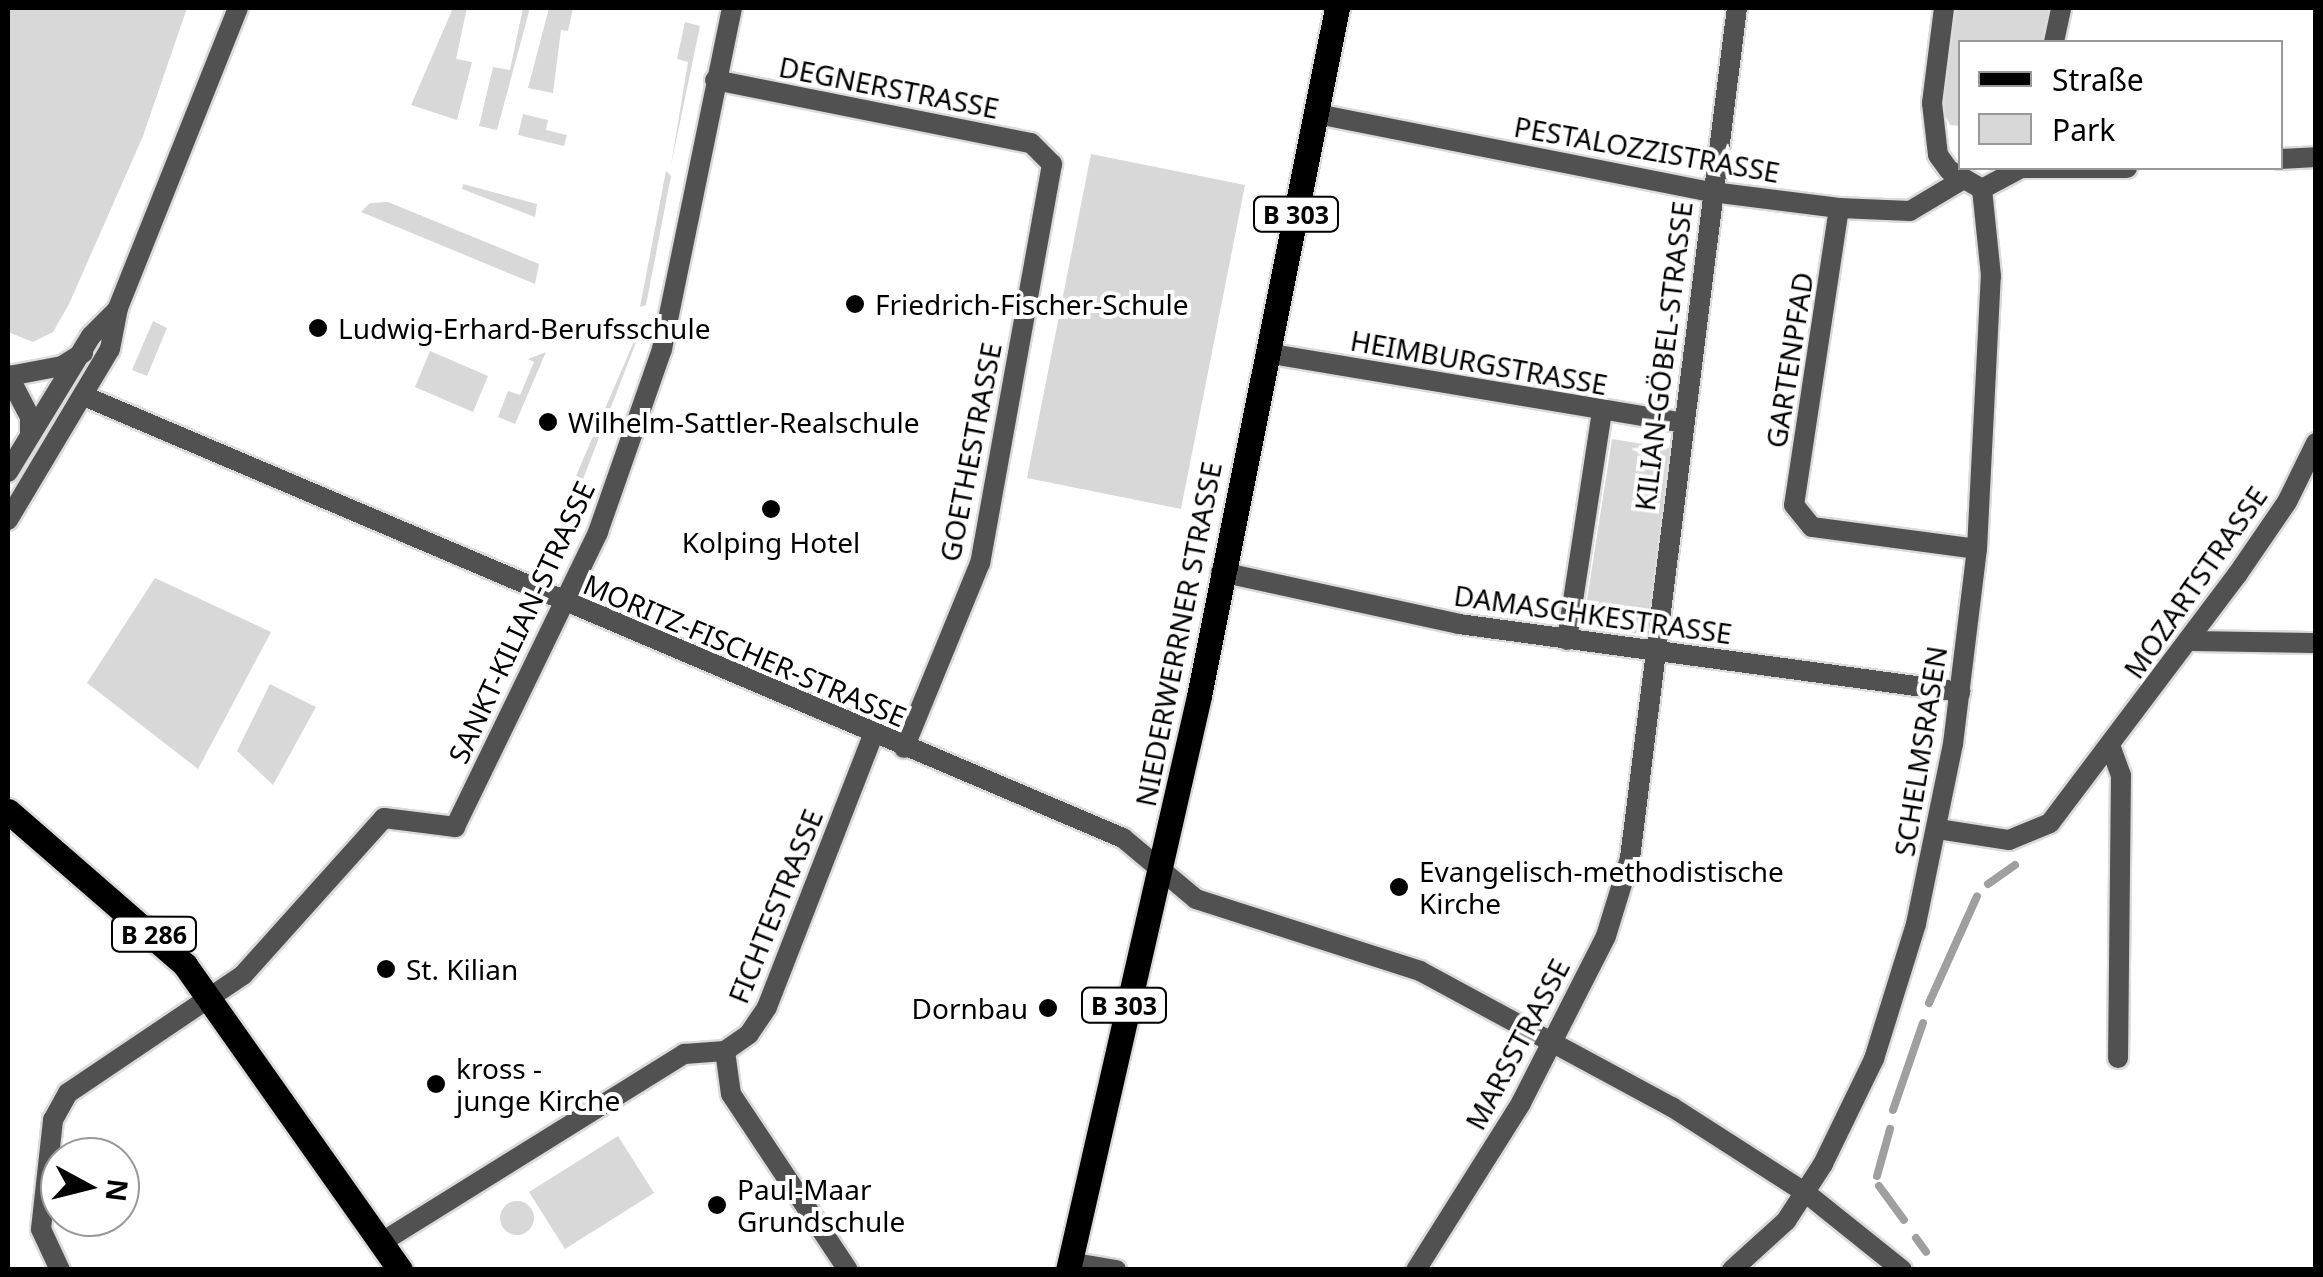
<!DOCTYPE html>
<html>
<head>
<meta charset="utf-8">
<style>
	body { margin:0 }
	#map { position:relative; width:2323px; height:1277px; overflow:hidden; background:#fff; font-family:"Noto Sans",sans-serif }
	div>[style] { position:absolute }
	.green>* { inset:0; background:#d8d8d8 }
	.round { border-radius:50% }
	.stream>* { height:8px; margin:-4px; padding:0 4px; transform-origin:4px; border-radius:4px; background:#9f9f9f }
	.roads { filter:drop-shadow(2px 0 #dbdbdb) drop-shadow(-2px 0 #dbdbdb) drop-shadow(0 2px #dbdbdb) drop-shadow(0 -2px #dbdbdb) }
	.street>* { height:20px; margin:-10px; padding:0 10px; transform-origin:10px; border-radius:10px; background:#515151 }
	.primary>* { height:25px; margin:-12.5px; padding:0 12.5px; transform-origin:12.5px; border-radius:12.5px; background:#000 }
	.dots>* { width:28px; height:28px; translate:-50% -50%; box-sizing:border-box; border:5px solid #fff; border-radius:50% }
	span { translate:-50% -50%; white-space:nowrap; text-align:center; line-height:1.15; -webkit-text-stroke:8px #fff; paint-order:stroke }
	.shield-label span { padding:2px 8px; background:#fff; border:2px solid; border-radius:8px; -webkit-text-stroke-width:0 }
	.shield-label { font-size:25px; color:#000; font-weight:700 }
	.street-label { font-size:28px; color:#000 }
	.poi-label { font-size:28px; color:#000 }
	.left { translate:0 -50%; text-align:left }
	.right { translate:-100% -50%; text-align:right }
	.frame { position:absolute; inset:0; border:10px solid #000; pointer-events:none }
	.legend { position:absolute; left:1958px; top:40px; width:325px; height:130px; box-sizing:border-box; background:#fff; border:2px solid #999; margin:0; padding:12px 18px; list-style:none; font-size:30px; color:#000 }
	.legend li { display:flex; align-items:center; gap:20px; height:50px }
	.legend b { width:50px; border:2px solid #999 }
	.north { position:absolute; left:40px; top:1137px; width:100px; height:100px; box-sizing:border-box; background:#fff; border:2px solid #999; border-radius:50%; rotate:97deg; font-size:28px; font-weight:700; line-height:40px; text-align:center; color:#000 }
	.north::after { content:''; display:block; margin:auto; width:35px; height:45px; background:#000; clip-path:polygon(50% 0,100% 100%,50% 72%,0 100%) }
</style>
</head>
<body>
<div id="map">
	<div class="green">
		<div style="clip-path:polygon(8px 8px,187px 8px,143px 136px,69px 304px,53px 332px,33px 342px,8px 332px)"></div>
		<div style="clip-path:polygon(453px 8px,467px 8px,456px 59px,472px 62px,457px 120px,411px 105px)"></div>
		<div style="clip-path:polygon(523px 8px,530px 8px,497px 130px,479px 126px,493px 67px,510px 70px)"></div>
		<div style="clip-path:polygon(549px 8px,573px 8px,568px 31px,561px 30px,553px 93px,528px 88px)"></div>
		<div style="clip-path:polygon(1956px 8px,2050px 8px,2043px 42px,1960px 42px,1960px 126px,1950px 125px,1942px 109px)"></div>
		<div style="clip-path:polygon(685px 22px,700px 26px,671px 165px,688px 62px,677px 59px)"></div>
		<div style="clip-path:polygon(523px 114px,548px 120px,546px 130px,567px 135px,564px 146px,518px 135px)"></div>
		<div style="clip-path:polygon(1091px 154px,1245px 185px,1181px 509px,1027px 478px)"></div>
		<div style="clip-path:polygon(666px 171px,671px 176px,646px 305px,640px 307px)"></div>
		<div style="clip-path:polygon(463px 184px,537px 204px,535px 217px,462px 189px)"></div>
		<div style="clip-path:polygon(388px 202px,539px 264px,535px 284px,361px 212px,370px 203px)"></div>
		<div style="clip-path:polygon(153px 321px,167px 328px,147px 376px,132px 370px)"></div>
		<div style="clip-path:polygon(635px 339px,637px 340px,571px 510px,563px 506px)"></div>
		<div style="clip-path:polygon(430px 351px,488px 376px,473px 412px,415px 387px)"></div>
		<div style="clip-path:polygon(546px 352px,515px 424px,498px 417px,508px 391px,520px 395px,534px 362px,528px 359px)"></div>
		<div style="clip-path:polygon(1612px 439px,1674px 449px,1645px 635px,1583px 625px)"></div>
		<div style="clip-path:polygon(155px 578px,271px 632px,198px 769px,87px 683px)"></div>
		<div style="clip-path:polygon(270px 684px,316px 707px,273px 785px,237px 751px)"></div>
		<div style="clip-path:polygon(618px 1136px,654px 1193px,565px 1249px,529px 1192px)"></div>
		<div class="round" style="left:500px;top:1201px;width:34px;height:34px"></div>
	</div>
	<div class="stream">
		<div style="left:1988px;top:884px;width:33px;rotate:-35deg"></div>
		<div style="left:1929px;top:1003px;width:117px;rotate:-65.8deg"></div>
		<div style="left:1893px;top:1110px;width:92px;rotate:-71deg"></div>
		<div style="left:1877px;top:1176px;width:49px;rotate:-74.5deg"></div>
		<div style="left:1879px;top:1186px;width:42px;rotate:53.7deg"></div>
		<div style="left:1916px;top:1238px;width:17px;rotate:54deg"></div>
	</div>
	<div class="roads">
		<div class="street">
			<div style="left:1944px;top:8px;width:96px;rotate:97.2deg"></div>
			<div style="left:1932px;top:103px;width:52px;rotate:83.4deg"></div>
			<div style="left:1938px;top:155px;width:19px;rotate:54deg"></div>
			<div style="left:1949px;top:170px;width:38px;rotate:30deg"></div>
			<div style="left:1982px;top:189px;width:44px;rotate:-28.3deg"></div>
			<div style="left:2054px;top:42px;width:35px;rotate:-78deg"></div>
			<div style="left:715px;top:80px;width:322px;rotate:11.3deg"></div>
			<div style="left:1031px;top:143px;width:30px;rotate:45deg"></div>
			<div style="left:1052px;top:164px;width:405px;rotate:100.2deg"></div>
			<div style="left:980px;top:563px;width:200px;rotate:112.3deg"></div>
			<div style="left:1317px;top:114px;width:403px;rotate:11.2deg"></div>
			<div style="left:1712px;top:192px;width:128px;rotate:7.2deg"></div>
			<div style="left:1839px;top:208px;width:71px;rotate:2.4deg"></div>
			<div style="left:1910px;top:211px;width:61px;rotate:-30.8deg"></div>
			<div style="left:2280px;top:159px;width:36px;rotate:-3deg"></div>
			<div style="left:2020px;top:168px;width:107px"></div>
			<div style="left:1839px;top:208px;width:300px;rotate:98.6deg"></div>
			<div style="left:1794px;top:505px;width:28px;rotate:51deg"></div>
			<div style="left:1812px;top:527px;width:166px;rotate:7.6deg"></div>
			<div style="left:1266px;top:353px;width:424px;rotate:9.5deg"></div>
			<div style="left:8px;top:375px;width:47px;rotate:62.4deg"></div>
			<div style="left:30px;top:417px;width:18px;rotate:90deg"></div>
			<div style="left:9px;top:376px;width:54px;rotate:-10.7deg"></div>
			<div style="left:62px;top:366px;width:25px;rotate:-32deg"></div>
			<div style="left:84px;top:396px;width:1129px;rotate:23.05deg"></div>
			<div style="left:1123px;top:838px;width:95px;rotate:39.9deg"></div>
			<div style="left:1196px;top:899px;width:235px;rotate:17.8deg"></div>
			<div style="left:1420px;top:971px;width:286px;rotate:28.4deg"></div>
			<div style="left:1672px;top:1107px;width:159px;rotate:32.7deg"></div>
			<div style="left:1806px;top:1193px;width:123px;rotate:38.7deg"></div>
			<div style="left:8px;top:472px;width:159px;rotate:-58.6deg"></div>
			<div style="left:91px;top:336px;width:37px;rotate:-45deg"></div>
			<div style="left:8px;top:520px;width:199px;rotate:-59.2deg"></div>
			<div style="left:110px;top:349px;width:42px;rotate:-79deg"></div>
			<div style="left:118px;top:308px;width:323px;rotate:-68.2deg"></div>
			<div style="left:1221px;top:572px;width:244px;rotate:12.3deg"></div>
			<div style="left:1459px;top:624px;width:506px;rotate:7.73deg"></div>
			<div style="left:1567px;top:640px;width:232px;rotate:-81.3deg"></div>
			<div style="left:2189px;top:641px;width:127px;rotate:0.9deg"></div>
			<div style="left:2111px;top:748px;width:29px;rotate:70deg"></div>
			<div style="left:2121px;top:775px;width:283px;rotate:90.6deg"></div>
			<div style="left:1938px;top:829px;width:72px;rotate:8.8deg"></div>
			<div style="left:2009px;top:840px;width:44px;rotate:-22.5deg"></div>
			<div style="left:2050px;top:823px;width:311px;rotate:-53deg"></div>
			<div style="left:2237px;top:575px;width:88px;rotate:-55.6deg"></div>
			<div style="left:2287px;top:502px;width:66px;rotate:-63.8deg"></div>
			<div style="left:725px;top:1051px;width:43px;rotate:82.1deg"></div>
			<div style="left:731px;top:1094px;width:211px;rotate:56.4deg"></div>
			<div style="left:382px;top:1242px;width:356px;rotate:-31.9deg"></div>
			<div style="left:684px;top:1054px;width:41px;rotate:-4.2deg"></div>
			<div style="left:725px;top:1051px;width:29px;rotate:-35deg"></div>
			<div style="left:749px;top:1034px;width:32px;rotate:-56deg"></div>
			<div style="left:767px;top:1007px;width:292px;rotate:-68.7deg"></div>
			<div style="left:1069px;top:1262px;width:48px;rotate:9.7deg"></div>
			<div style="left:60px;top:1270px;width:45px;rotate:-114.9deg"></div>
			<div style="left:41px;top:1229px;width:110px;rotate:-83.7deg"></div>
			<div style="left:53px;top:1120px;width:31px;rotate:-61deg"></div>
			<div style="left:68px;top:1093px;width:211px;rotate:-34deg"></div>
			<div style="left:243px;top:975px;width:211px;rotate:-48.1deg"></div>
			<div style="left:384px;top:818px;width:72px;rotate:7.2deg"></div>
			<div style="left:455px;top:827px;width:328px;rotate:-64.1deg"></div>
			<div style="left:598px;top:532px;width:194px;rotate:-70.7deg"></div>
			<div style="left:662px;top:349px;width:348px;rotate:-78.4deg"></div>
			<div style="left:1416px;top:1270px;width:197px;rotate:-57.8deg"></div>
			<div style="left:1521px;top:1103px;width:187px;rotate:-63deg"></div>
			<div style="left:1606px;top:936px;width:82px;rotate:-72.9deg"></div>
			<div style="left:1630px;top:858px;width:857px;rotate:-82.83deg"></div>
			<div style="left:1732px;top:1270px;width:73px;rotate:-42.2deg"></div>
			<div style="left:1786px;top:1221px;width:68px;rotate:-57deg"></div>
			<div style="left:1823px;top:1164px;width:117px;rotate:-64.1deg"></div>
			<div style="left:1874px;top:1059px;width:141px;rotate:-72.7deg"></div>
			<div style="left:1916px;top:924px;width:184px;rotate:-78.4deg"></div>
			<div style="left:1953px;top:744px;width:196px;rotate:-83deg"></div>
			<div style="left:1977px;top:549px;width:273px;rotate:-87.1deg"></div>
			<div style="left:1991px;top:276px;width:87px;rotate:-95.9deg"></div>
		</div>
		<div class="primary">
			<div style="left:8px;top:811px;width:235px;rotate:41deg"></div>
			<div style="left:185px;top:965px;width:373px;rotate:54.8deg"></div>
			<div style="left:1068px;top:1270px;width:589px;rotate:-77.14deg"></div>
			<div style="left:1199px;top:696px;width:702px;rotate:-78.66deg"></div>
		</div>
	</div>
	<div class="dots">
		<div style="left:855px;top:304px;background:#000"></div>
		<div style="left:318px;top:328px;background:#000"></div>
		<div style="left:548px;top:422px;background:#000"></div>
		<div style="left:771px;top:509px;background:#000"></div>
		<div style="left:1399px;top:887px;background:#000"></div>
		<div style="left:386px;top:969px;background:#000"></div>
		<div style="left:1048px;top:1008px;background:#000"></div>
		<div style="left:436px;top:1084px;background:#000"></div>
		<div style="left:717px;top:1205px;background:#000"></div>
	</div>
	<div class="shield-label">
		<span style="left:1296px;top:214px">B 303</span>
		<span style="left:154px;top:934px">B 286</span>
		<span style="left:1124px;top:1005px">B 303</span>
	</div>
	<div class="street-label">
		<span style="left:889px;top:87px;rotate:11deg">DEGNERSTRASSE</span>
		<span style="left:1647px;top:149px;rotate:10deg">PESTALOZZISTRASSE</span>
		<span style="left:1663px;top:356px;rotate:-83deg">KILIAN-GÖBEL-STRASSE</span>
		<span style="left:1789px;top:360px;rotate:-81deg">GARTENPFAD</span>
		<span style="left:1479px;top:362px;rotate:10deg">HEIMBURGSTRASSE</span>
		<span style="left:970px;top:452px;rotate:-79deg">GOETHESTRASSE</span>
		<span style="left:2195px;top:582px;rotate:-55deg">MOZARTSTRASSE</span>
		<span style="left:1593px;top:614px;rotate:8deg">DAMASCHKESTRASSE</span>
		<span style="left:521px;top:622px;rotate:-65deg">SANKT-KILIAN-STRASSE</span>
		<span style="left:1178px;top:634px;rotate:-79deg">NIEDERWERRNER STRASSE</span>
		<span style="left:745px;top:650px;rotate:23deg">MORITZ-FISCHER-STRASSE</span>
		<span style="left:1920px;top:751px;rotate:-81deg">SCHELMSRASEN</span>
		<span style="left:775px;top:906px;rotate:-68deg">FICHTESTRASSE</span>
		<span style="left:1517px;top:1044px;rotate:-62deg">MARSSTRASSE</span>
	</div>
	<div class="poi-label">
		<span class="left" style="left:875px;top:304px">Friedrich-Fischer-Schule</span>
		<span class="left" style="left:338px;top:328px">Ludwig-Erhard-Berufsschule</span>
		<span class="left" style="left:568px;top:422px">Wilhelm-Sattler-Realschule</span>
		<span style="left:771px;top:542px">Kolping Hotel</span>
		<span class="left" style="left:1419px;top:887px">Evangelisch-methodistische<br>Kirche</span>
		<span class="left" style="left:406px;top:969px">St. Kilian</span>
		<span class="right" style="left:1028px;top:1008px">Dornbau</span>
		<span class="left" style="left:456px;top:1084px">kross -<br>junge Kirche</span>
		<span class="left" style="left:737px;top:1205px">Paul-Maar<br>Grundschule</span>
	</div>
	<div class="frame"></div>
	<ul class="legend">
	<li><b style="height:12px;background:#000"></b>Straße</li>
	<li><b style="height:28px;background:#d8d8d8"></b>Park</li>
	</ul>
	<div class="north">N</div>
</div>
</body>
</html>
